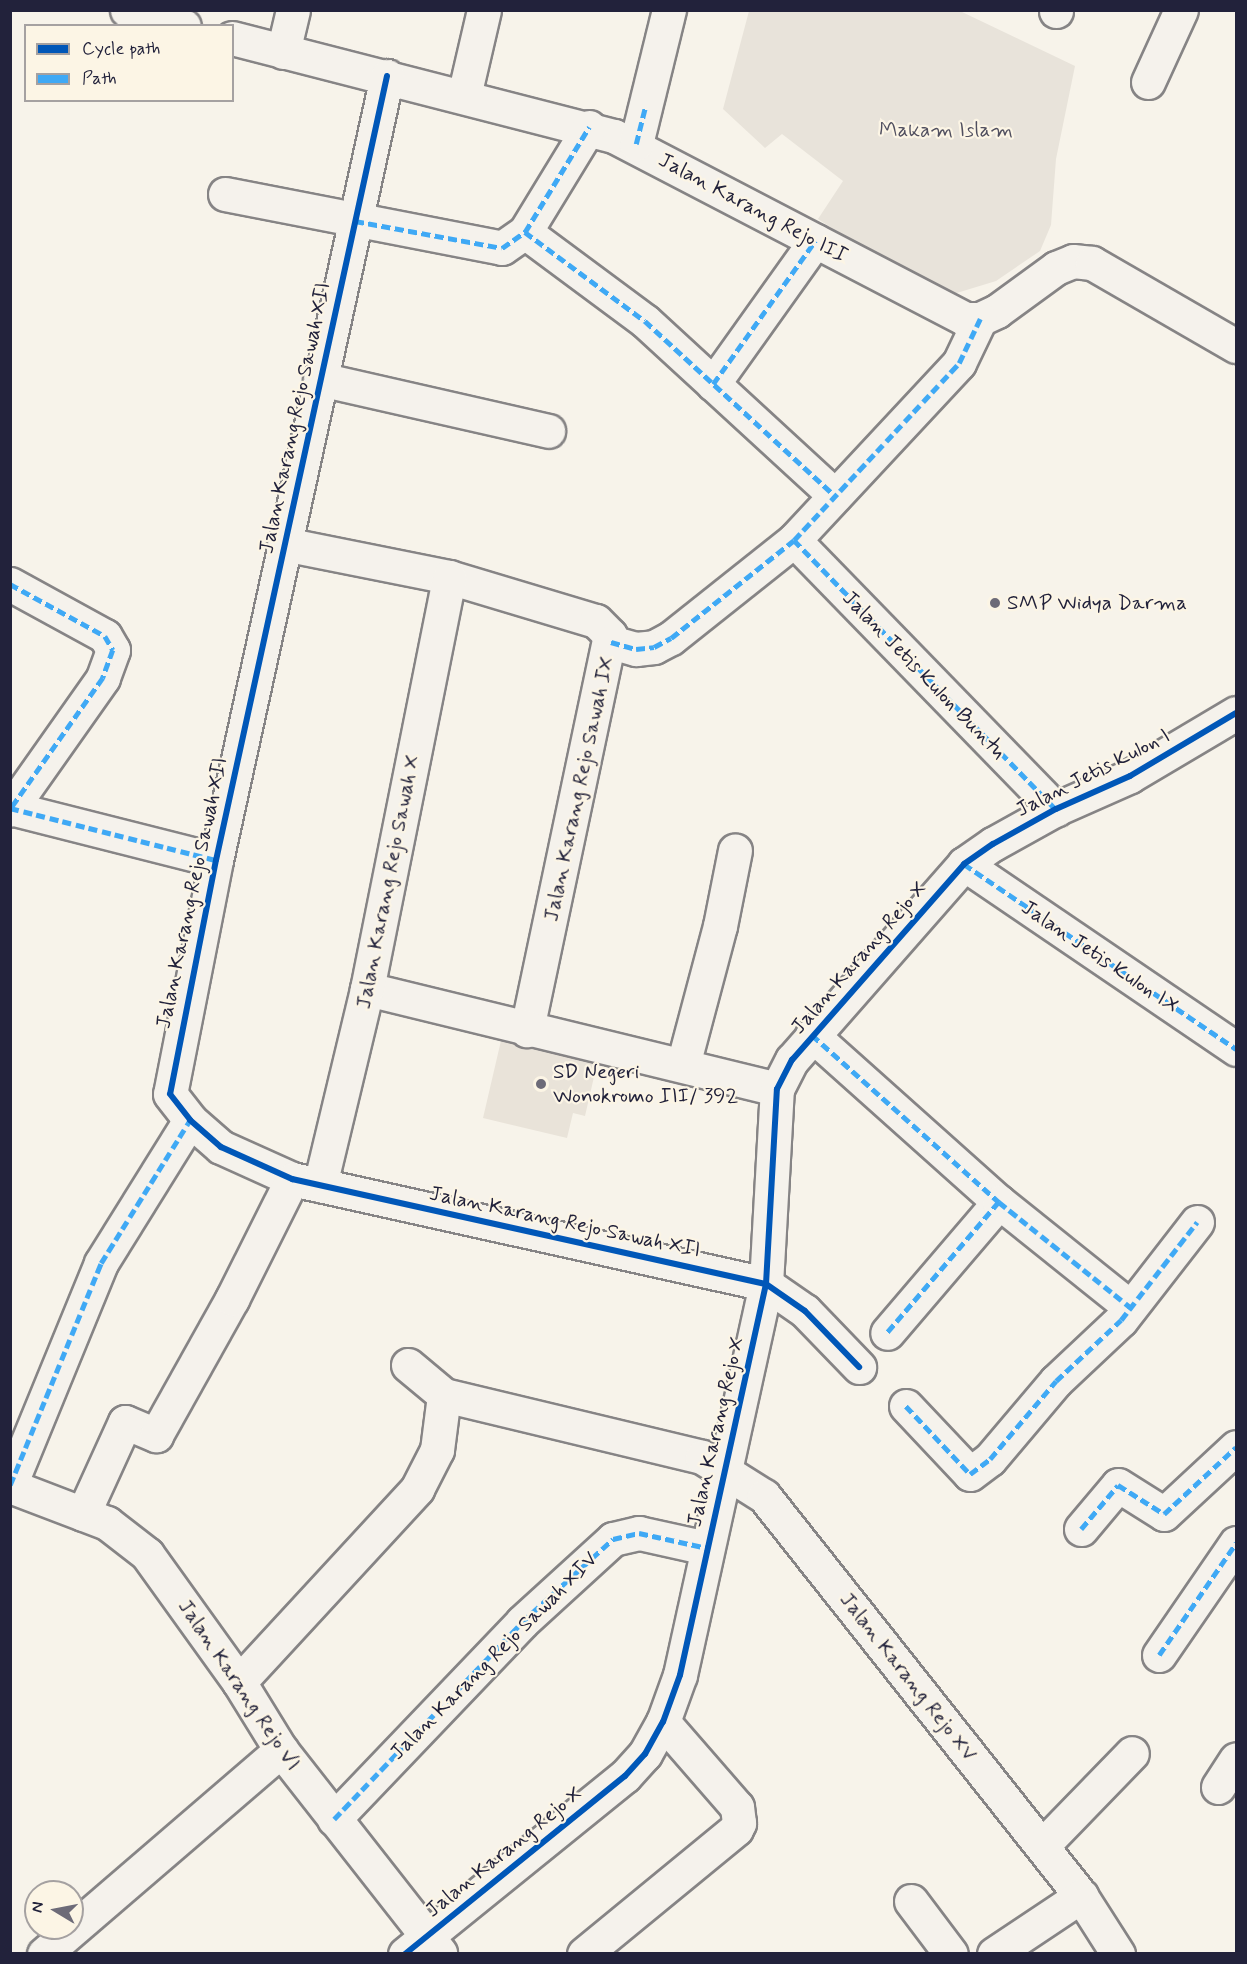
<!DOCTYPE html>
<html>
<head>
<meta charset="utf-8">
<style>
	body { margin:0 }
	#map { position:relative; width:1247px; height:1964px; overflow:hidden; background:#f7f3ea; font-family:Mynerve,sans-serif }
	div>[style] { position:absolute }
	.built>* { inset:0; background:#e9e3d9 }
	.green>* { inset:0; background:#e8e3da }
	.roads { filter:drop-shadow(2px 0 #868485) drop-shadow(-2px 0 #868485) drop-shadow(0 2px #868485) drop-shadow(0 -2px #868485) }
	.minor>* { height:33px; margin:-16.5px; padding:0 16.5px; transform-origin:16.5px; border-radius:16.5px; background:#f5f2ec }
	.quiet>* { height:4.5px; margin-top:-2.25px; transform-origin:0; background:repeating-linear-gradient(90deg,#3fa9f5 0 9px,transparent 0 13.5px) }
	.cycleway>* { height:6px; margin:-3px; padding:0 3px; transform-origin:3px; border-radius:3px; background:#0057b8 }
	.dots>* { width:16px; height:16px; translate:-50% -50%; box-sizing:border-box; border:3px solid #fcf5e5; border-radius:50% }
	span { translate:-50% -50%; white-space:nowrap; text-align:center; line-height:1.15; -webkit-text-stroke:4.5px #fcf5e5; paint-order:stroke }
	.park-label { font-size:21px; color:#504f5f }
	.street-label { font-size:21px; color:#22223b }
	.poi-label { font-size:21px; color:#22223b }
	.left { translate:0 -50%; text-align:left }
	.frame { position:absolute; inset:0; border:12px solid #22223b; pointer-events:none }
	.legend { position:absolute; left:24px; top:24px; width:210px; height:78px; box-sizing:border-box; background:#fcf5e5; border:2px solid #a5a1a1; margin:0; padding:8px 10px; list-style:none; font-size:18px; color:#22223b }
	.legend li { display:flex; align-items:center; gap:12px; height:30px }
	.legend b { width:30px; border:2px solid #a5a1a1 }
	.north { position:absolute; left:24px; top:1880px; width:60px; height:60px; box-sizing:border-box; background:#fcf5e5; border:2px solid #a5a1a1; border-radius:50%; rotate:280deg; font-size:16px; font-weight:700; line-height:24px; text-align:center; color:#22223b }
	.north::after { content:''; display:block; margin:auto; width:21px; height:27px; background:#6d6b78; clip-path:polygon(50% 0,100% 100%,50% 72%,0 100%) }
</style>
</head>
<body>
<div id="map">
	<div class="built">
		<div style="clip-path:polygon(503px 1032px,599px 1055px,585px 1116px,573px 1113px,567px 1138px,483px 1118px)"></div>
	</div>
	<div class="green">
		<div style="clip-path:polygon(749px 11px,960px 11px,1075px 66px,1056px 159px,1051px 225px,1040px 251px,996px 281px,937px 299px,818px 219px,843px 181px,782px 134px,765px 148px,723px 109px)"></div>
	</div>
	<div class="roads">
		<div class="minor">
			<div style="left:127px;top:10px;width:59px;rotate:15.7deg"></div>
			<div style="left:1056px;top:11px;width:1px;rotate:-90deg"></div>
			<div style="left:232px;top:38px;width:394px;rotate:14.4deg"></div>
			<div style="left:614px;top:136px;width:396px;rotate:27.5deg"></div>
			<div style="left:965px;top:319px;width:15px"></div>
			<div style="left:980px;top:319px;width:19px;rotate:-25deg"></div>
			<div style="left:997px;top:311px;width:73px;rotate:-36.1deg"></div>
			<div style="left:1056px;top:268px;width:18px;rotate:-22deg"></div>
			<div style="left:1073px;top:261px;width:19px;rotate:6deg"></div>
			<div style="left:1092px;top:263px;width:166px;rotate:30deg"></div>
			<div style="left:283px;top:52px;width:43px;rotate:-76.6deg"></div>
			<div style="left:387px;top:76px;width:802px;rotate:102.3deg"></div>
			<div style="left:216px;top:860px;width:238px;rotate:101.1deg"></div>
			<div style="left:170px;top:1094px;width:33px;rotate:52deg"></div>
			<div style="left:190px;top:1120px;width:41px;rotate:41.1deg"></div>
			<div style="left:221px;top:1147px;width:78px;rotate:24.3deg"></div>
			<div style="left:292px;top:1179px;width:485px;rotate:12.5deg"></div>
			<div style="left:766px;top:1284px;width:47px;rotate:34.7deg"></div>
			<div style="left:805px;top:1311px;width:78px;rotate:46deg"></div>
			<div style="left:1148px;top:82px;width:79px;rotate:-65.4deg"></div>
			<div style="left:464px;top:96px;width:88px;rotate:-76.9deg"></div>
			<div style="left:636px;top:144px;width:138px;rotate:-76.2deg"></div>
			<div style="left:225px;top:194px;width:282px;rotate:11deg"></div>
			<div style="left:502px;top:248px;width:28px;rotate:-35deg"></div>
			<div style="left:525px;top:232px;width:123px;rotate:-58.6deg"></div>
			<div style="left:525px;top:232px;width:149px;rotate:36.6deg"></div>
			<div style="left:645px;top:321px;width:258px;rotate:42.6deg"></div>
			<div style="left:320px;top:379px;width:234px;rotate:12.8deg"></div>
			<div style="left:713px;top:384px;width:176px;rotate:-54.5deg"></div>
			<div style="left:794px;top:540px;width:376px;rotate:45.8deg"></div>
			<div style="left:284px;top:544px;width:168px;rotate:11.3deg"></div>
			<div style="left:449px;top:577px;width:153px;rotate:16.7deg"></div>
			<div style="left:596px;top:621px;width:20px;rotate:45deg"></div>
			<div style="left:610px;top:635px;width:404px;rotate:101.9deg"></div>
			<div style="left:10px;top:584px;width:108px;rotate:28.7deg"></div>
			<div style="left:105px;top:636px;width:16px;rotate:60deg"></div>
			<div style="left:113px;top:650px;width:30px;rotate:110deg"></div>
			<div style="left:103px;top:678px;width:161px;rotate:125.2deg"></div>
			<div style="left:611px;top:642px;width:26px;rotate:16deg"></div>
			<div style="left:636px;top:649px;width:18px;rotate:-6deg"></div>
			<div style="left:654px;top:647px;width:19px;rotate:-28deg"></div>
			<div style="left:671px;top:638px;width:157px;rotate:-38.5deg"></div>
			<div style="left:794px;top:540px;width:242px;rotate:-47deg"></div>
			<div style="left:959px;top:363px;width:49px;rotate:-64.5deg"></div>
			<div style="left:10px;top:808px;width:212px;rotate:14.2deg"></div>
			<div style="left:964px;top:864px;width:329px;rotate:34.2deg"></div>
			<div style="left:367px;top:989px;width:422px;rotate:13.7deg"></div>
			<div style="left:812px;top:1035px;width:251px;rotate:41.8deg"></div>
			<div style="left:999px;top:1202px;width:172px;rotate:130.5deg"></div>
			<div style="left:683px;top:1065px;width:144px;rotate:-75.1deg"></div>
			<div style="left:720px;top:926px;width:77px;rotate:-78.8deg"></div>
			<div style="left:320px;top:1185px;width:202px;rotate:-76.5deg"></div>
			<div style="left:367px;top:989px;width:420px;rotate:-78.7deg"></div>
			<div style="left:999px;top:1202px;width:168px;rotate:38.7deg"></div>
			<div style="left:408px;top:1365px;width:47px;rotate:39.8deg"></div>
			<div style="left:444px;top:1395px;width:265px;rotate:13.5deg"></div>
			<div style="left:702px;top:1457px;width:73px;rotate:32.2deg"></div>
			<div style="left:764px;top:1496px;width:510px;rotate:51.6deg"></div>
			<div style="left:1081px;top:1896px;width:69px;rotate:57.5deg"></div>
			<div style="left:906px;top:1406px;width:93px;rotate:46.7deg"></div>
			<div style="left:970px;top:1474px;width:25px;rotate:-37deg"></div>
			<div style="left:990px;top:1459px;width:102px;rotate:-49.8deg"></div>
			<div style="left:1056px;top:1381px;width:89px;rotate:-43.2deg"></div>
			<div style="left:1121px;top:1320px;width:124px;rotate:-52.2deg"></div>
			<div style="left:10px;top:1485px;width:240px;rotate:-67.7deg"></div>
			<div style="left:101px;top:1263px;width:168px;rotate:-58.1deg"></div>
			<div style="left:10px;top:1486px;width:104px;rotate:20.9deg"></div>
			<div style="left:107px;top:1523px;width:51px;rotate:37.8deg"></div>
			<div style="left:147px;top:1554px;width:158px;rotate:54.3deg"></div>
			<div style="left:239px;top:1682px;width:80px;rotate:58.3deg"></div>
			<div style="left:281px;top:1750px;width:258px;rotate:51.9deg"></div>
			<div style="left:83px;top:1514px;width:101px;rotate:-65.5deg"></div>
			<div style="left:125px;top:1422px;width:34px;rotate:23deg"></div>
			<div style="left:156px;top:1435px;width:156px;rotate:-60.8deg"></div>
			<div style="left:232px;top:1299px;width:134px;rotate:-63.4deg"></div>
			<div style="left:1081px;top:1529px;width:57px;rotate:-49.9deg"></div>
			<div style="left:1118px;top:1485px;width:54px;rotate:32.2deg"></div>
			<div style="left:1164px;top:1514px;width:98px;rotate:-42.9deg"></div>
			<div style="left:1159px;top:1655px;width:136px;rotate:-55.5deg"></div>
			<div style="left:239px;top:1682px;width:263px;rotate:-47.3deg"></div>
			<div style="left:417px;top:1489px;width:44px;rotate:-62.9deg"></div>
			<div style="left:437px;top:1450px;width:55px;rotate:-82.7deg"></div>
			<div style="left:1218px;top:1787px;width:33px;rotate:-57deg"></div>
			<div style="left:334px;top:1819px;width:272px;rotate:-46.3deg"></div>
			<div style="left:522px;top:1622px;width:123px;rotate:-42.4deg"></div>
			<div style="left:613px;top:1539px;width:27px;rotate:-13deg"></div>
			<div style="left:639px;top:1533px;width:70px;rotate:12.4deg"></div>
			<div style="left:1042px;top:1846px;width:129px;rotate:-45.9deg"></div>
			<div style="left:911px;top:1901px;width:66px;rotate:53deg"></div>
			<div style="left:44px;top:1954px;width:313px;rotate:-40.7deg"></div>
			<div style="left:405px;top:1954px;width:283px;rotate:-39deg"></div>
			<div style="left:625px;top:1776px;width:30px;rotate:-48deg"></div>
			<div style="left:645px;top:1754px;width:37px;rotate:-61deg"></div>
			<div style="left:663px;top:1722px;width:50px;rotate:-70.1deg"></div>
			<div style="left:680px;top:1675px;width:400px;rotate:-77.6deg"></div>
			<div style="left:766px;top:1284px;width:195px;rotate:-86.8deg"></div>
			<div style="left:777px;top:1089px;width:33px;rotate:-63deg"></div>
			<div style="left:792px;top:1060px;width:261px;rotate:-48.7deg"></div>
			<div style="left:964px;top:864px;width:35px;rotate:-35deg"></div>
			<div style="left:993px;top:844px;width:72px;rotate:-29.1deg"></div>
			<div style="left:1056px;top:809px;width:81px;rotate:-24deg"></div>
			<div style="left:1130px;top:776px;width:123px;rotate:-30.7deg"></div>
			<div style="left:584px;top:1954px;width:197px;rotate:-39.4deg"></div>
			<div style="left:736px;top:1829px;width:7px;rotate:-63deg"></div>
			<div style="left:739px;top:1823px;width:16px;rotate:-97deg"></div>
			<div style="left:737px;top:1807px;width:113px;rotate:-131deg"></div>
			<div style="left:994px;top:1954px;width:105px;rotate:-33.7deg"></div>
		</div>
	</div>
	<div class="quiet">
		<div style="left:636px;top:144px;width:37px;rotate:-76deg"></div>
		<div style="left:355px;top:221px;width:149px;rotate:10.4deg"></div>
		<div style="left:502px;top:248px;width:28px;rotate:-35deg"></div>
		<div style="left:525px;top:232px;width:123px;rotate:-58.6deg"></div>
		<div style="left:525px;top:232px;width:149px;rotate:36.6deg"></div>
		<div style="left:645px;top:321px;width:258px;rotate:42.6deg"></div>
		<div style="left:713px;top:384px;width:176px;rotate:-54.5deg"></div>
		<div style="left:794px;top:540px;width:376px;rotate:45.8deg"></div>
		<div style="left:10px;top:584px;width:108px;rotate:28.7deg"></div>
		<div style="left:105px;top:636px;width:16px;rotate:60deg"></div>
		<div style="left:113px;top:650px;width:30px;rotate:110deg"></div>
		<div style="left:103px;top:678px;width:161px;rotate:125.2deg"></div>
		<div style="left:611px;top:642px;width:26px;rotate:16deg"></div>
		<div style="left:636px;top:649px;width:18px;rotate:-6deg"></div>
		<div style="left:654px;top:647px;width:19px;rotate:-28deg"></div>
		<div style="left:671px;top:638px;width:157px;rotate:-38.5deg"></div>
		<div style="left:794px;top:540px;width:242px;rotate:-47deg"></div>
		<div style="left:959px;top:363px;width:49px;rotate:-64.5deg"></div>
		<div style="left:10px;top:808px;width:212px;rotate:14.2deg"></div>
		<div style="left:964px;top:864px;width:329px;rotate:34.2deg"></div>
		<div style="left:812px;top:1035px;width:251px;rotate:41.8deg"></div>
		<div style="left:999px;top:1202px;width:172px;rotate:130.5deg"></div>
		<div style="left:999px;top:1202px;width:168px;rotate:38.7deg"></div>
		<div style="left:906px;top:1406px;width:93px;rotate:46.7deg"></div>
		<div style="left:970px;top:1474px;width:25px;rotate:-37deg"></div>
		<div style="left:990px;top:1459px;width:102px;rotate:-49.8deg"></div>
		<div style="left:1056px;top:1381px;width:89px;rotate:-43.2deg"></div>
		<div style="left:1121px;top:1320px;width:124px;rotate:-52.2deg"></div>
		<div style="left:10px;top:1485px;width:240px;rotate:-67.7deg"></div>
		<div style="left:101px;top:1263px;width:168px;rotate:-58.1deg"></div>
		<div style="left:1081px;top:1529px;width:57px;rotate:-49.9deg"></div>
		<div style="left:1118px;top:1485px;width:54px;rotate:32.2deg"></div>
		<div style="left:1164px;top:1514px;width:98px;rotate:-42.9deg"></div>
		<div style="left:1159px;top:1655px;width:136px;rotate:-55.5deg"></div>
		<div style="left:334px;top:1819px;width:272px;rotate:-46.3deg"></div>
		<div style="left:522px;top:1622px;width:123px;rotate:-42.4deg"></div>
		<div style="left:613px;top:1539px;width:27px;rotate:-13deg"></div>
		<div style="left:639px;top:1533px;width:70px;rotate:12.4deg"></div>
	</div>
	<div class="cycleway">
		<div style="left:387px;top:76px;width:802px;rotate:102.3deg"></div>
		<div style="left:216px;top:860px;width:238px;rotate:101.1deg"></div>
		<div style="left:170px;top:1094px;width:33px;rotate:52deg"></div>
		<div style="left:190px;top:1120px;width:41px;rotate:41.1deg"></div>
		<div style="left:221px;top:1147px;width:78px;rotate:24.3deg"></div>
		<div style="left:292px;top:1179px;width:485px;rotate:12.5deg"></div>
		<div style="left:766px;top:1284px;width:47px;rotate:34.7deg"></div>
		<div style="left:805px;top:1311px;width:78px;rotate:46deg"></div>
		<div style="left:405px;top:1954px;width:283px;rotate:-39deg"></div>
		<div style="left:625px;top:1776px;width:30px;rotate:-48deg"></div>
		<div style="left:645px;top:1754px;width:37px;rotate:-61deg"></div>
		<div style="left:663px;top:1722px;width:50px;rotate:-70.1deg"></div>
		<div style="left:680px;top:1675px;width:400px;rotate:-77.6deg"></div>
		<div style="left:766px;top:1284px;width:195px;rotate:-86.8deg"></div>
		<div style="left:777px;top:1089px;width:33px;rotate:-63deg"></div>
		<div style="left:792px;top:1060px;width:261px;rotate:-48.7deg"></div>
		<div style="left:964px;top:864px;width:35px;rotate:-35deg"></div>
		<div style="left:993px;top:844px;width:72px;rotate:-29.1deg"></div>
		<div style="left:1056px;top:809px;width:81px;rotate:-24deg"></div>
		<div style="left:1130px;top:776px;width:123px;rotate:-30.7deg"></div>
	</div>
	<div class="dots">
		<div style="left:995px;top:603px;background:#6d6b78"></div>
		<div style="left:541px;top:1084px;background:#6d6b78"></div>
	</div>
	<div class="park-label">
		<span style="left:946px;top:130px">Makam Islam</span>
	</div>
	<div class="street-label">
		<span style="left:753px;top:208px;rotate:28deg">Jalan Karang Rejo III</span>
		<span style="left:295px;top:418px;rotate:-78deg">Jalan Karang Rejo Sawah XII</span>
		<span style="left:924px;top:675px;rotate:46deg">Jalan Jetis Kulon Buntu</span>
		<span style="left:1093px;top:773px;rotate:-27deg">Jalan Jetis Kulon I</span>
		<span style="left:579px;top:789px;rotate:-78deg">Jalan Karang Rejo Sawah IX</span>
		<span style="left:388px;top:882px;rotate:-79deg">Jalan Karang Rejo Sawah X</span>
		<span style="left:192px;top:893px;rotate:-78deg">Jalan Karang Rejo Sawah XII</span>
		<span style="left:1100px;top:957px;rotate:34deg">Jalan Jetis Kulon IX</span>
		<span style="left:859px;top:958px;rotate:-49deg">Jalan Karang Rejo X</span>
		<span style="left:565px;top:1222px;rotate:12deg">Jalan Karang Rejo Sawah XII</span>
		<span style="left:716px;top:1432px;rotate:-77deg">Jalan Karang Rejo X</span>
		<span style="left:494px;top:1656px;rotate:-45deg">Jalan Karang Rejo Sawah XIV</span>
		<span style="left:908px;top:1677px;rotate:52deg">Jalan Karang Rejo XV</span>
		<span style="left:239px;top:1685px;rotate:56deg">Jalan Karang Rejo VI</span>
		<span style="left:504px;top:1852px;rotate:-39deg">Jalan Karang Rejo X</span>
	</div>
	<div class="poi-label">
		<span class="left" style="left:1007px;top:603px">SMP Widya Darma</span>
		<span class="left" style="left:553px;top:1084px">SD Negeri<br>Wonokromo III/ 392</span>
	</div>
	<div class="frame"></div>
	<ul class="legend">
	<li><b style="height:8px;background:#0057b8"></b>Cycle path</li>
	<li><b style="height:8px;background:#3fa9f5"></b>Path</li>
	</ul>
	<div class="north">N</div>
</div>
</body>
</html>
